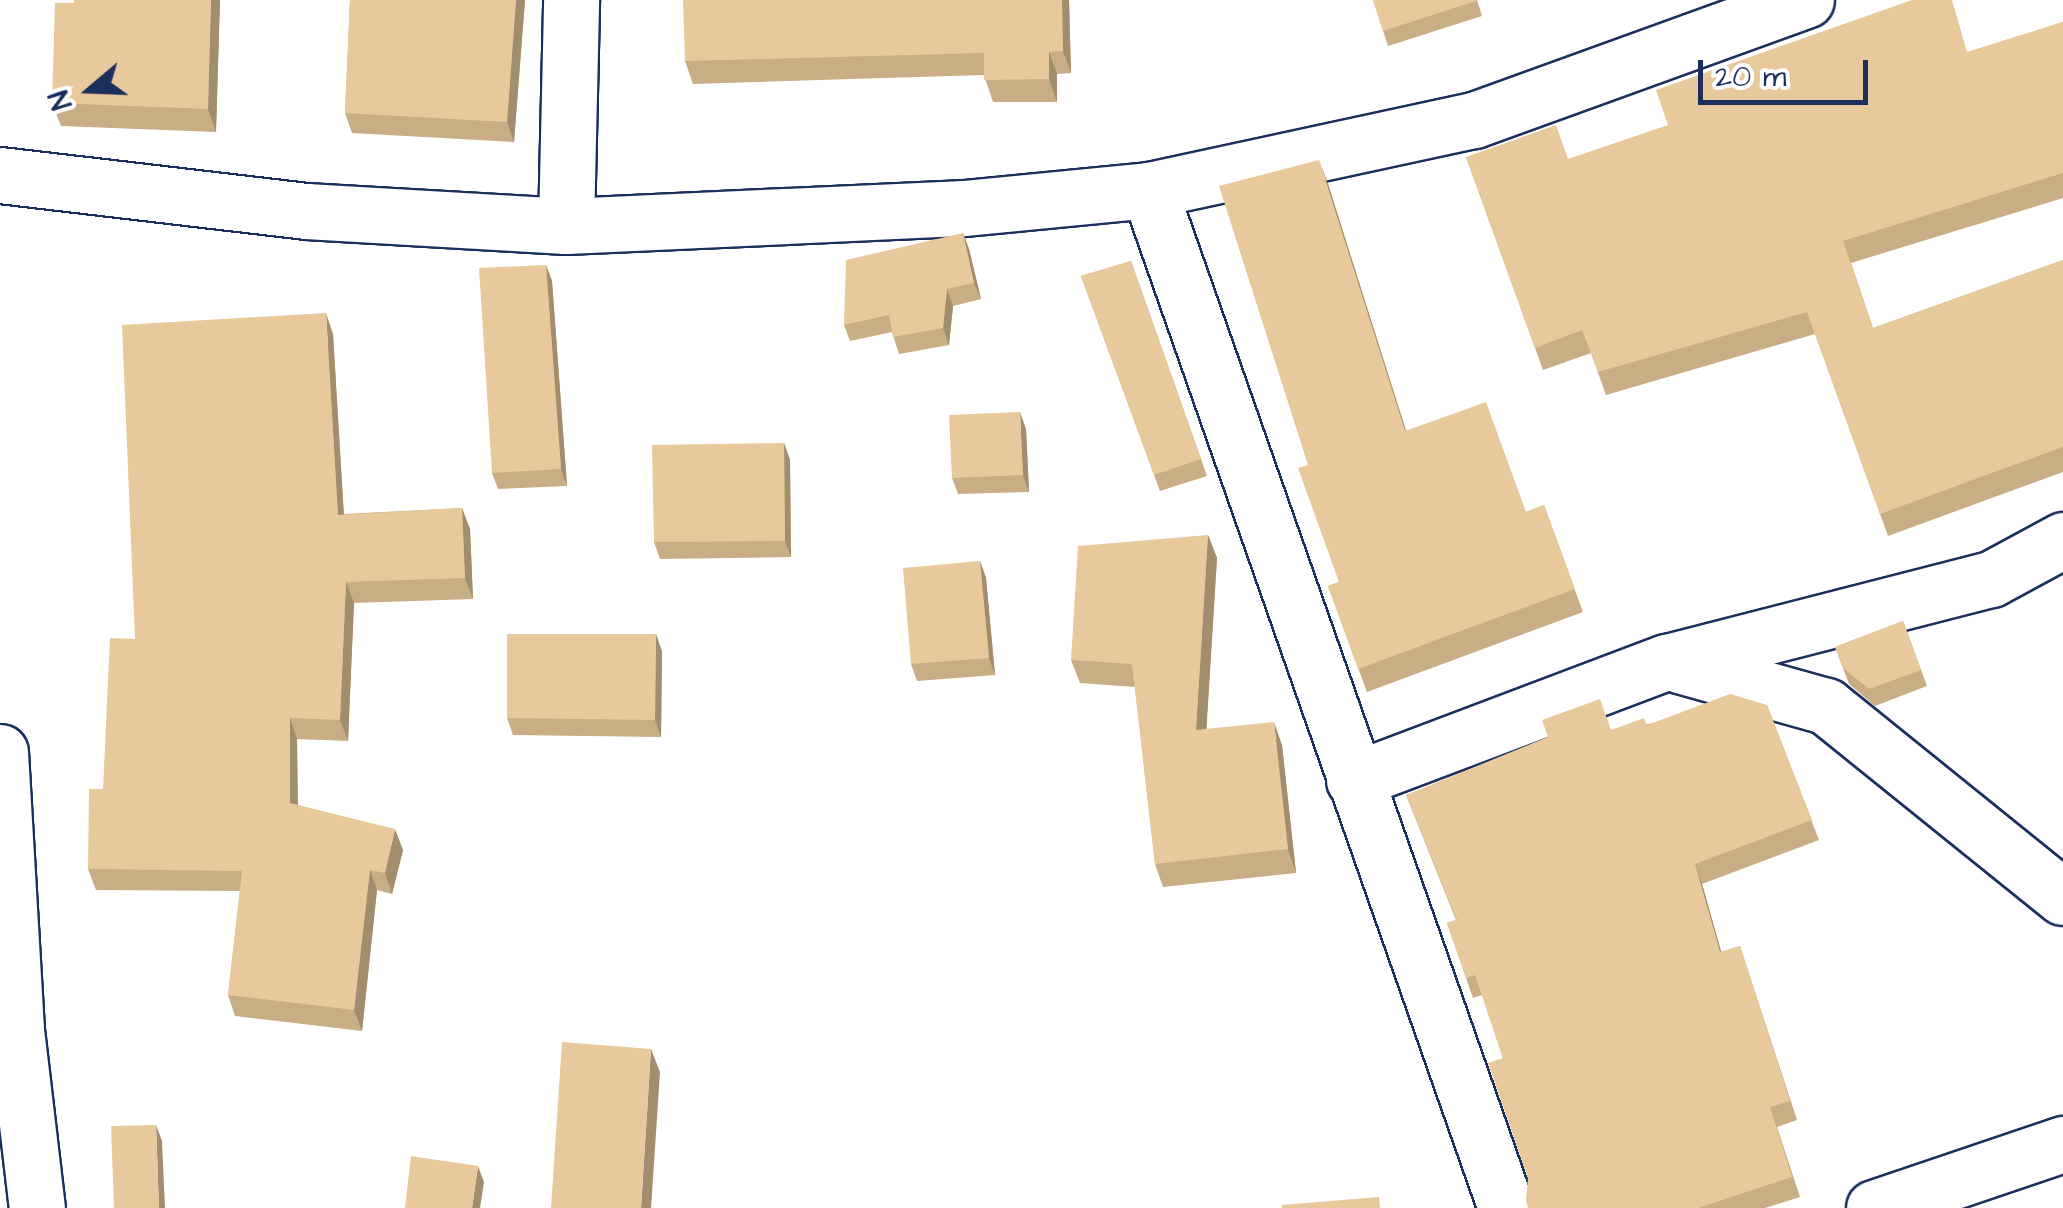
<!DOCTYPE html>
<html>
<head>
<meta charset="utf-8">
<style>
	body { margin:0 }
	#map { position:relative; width:2063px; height:1208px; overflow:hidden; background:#fff; font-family:"Architects Daughter",sans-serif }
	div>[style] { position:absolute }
	.roads { filter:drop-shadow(2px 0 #1b2f5e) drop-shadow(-2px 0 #1b2f5e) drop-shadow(0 2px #1b2f5e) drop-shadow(0 -2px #1b2f5e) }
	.minor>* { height:55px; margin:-27.5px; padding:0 27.5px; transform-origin:27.5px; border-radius:27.5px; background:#fff }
	.wall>* { inset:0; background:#c8ad85 }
	.shaded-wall>* { inset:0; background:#a28d6c }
	.building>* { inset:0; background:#e8c99b }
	span { translate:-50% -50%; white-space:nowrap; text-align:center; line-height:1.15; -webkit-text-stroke:8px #fff; paint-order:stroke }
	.north { position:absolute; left:40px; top:40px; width:100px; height:100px; -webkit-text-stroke:8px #fff; paint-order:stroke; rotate:251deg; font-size:28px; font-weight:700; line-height:40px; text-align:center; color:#1b2f5e }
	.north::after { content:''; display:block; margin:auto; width:35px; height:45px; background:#1b2f5e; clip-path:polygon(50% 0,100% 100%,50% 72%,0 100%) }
	.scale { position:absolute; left:1698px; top:60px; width:170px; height:45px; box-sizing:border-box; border:5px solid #1b2f5e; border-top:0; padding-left:12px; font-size:30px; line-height:35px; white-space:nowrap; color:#1b2f5e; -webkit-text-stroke:8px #fff; paint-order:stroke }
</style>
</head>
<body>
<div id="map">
	<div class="roads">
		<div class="minor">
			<div style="left:0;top:175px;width:308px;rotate:6.7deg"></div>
			<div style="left:306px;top:211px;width:260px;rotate:3.3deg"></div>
			<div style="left:566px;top:226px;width:399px;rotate:-2.6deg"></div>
			<div style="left:965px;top:208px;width:185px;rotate:-5.6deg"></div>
			<div style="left:1149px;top:190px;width:332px;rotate:-12.2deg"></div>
			<div style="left:1474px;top:120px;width:353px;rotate:-19.9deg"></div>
			<div style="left:1149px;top:190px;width:1079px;rotate:70.67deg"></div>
			<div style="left:566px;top:226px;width:226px;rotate:-88.7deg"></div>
			<div style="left:1679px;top:665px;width:153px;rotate:15.6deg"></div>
			<div style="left:1826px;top:706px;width:304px;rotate:38.9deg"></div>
			<div style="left:0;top:752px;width:278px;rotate:86.7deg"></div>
			<div style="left:16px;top:1030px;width:179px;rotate:83.3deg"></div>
			<div style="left:1354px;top:780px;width:335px;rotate:-20.7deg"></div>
			<div style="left:1667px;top:662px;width:334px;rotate:-14.4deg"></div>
			<div style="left:1991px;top:579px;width:82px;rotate:-28.4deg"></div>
			<div style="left:1874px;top:1208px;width:200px;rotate:-18.7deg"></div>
		</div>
	</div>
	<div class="wall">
		<div style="clip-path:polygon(220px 0,216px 132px,61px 126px,52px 103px)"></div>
		<div style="clip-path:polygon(350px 0,525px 0,514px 142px,352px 133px,345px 113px)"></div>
		<div style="clip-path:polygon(1069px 0,1071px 73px,1057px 74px,1057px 102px,993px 102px,984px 75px,693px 84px,685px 61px)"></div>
		<div style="clip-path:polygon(1373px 0,1477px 0,1482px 16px,1388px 46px)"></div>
		<div style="clip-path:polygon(2063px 22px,2063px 198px,1851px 263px,1873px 328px,2063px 260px,2063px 472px,1888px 536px,1815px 334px,1606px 395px,1591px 353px,1543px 370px,1466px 157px,1568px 159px,1969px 52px)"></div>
		<div style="clip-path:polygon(1328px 184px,1406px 430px,1526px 512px,1544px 505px,1583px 612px,1367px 692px,1328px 586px,1339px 582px,1308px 465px)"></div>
		<div style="clip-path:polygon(963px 233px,969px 249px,981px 299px,953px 306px,949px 345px,899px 354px,892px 332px,850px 341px,844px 325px)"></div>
		<div style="clip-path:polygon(1131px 261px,1207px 476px,1160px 491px,1081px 276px)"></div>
		<div style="clip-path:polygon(546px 265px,552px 281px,567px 486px,498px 489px,492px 473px)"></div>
		<div style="clip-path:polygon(333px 334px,344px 514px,462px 508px,470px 529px,473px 599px,354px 603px,348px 741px,297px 739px,298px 805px,403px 850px,392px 894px,377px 890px,362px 1031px,235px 1016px,228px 995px,240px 891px,96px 890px,88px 869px,103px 789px,135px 639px)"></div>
		<div style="clip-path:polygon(1026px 429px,1029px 492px,958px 494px,952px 478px)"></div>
		<div style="clip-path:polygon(784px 443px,790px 460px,791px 557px,660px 559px,654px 542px)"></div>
		<div style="clip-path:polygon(1208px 535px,1217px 558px,1206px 729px,1282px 745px,1296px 873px,1163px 887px,1155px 864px,1135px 687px,1080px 683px,1071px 660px)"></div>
		<div style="clip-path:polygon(980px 561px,986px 578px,995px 675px,917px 681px,911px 664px)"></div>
		<div style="clip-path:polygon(1903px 621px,1927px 686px,1875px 706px,1849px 684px,1835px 647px)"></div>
		<div style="clip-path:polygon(662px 651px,661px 737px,513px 735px,507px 718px)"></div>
		<div style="clip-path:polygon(1767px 705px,1819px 840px,1702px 884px,1721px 952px,1740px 946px,1797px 1120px,1777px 1127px,1800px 1197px,1765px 1208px,1528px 1208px,1528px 1178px,1503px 1058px,1482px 995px,1473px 998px,1447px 923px,1456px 920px,1406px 795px,1611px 730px)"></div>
	</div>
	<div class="shaded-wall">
		<div style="clip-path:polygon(211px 0,220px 0,216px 132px,208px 109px)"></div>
		<div style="clip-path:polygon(516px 0,525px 0,514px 142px,507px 122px)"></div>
		<div style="clip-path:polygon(1062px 0,1069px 0,1071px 73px,1063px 51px)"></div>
		<div style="clip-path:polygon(1049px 52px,1057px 74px,1057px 102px,1049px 79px)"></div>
		<div style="clip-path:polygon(1319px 160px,1328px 184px,1413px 454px,1405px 431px)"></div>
		<div style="clip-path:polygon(963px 233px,969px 249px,981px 299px,974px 283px)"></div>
		<div style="clip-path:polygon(546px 265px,552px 281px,567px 486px,561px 469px)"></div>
		<div style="clip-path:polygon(947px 289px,953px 306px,949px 345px,943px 328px)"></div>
		<div style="clip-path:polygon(326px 313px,333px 334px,345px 536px,338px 515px)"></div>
		<div style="clip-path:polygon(1020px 412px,1026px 429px,1029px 492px,1023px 475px)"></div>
		<div style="clip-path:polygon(784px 443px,790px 460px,791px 557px,785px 541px)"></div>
		<div style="clip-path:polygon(462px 508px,470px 529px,473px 599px,465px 578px)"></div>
		<div style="clip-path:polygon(1208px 535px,1217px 558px,1205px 753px,1196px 730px)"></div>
		<div style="clip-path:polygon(980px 561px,986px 578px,995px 675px,989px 658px)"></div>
		<div style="clip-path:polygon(346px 582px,354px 603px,348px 741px,340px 720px)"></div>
		<div style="clip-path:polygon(656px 634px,662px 651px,661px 737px,655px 720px)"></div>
		<div style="clip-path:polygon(290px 718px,297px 739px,298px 824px,290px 803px)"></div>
		<div style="clip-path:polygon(1274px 722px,1282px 745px,1296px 873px,1288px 849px)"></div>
		<div style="clip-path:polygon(395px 829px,403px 850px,392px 894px,385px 873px)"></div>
		<div style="clip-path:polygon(1695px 864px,1702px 884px,1727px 972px,1720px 952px)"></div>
		<div style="clip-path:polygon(370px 870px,377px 890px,362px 1031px,354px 1010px)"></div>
		<div style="clip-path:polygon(651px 1049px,660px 1072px,651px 1208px,641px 1208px)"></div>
		<div style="clip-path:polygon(156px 1125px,162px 1141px,165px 1208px,159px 1208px)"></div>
		<div style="clip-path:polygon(478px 1166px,484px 1182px,480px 1208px,472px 1208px)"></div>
	</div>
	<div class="building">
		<div style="clip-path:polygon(74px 0,211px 0,208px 109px,52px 103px,55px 3px,74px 3px)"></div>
		<div style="clip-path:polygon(350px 0,516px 0,507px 122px,345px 113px)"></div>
		<div style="clip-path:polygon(683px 0,1062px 0,1063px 51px,1049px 52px,1049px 79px,984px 80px,984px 53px,685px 61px)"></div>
		<div style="clip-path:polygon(1373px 0,1476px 0,1476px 1px,1383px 31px)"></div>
		<div style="clip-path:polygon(1912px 0,1952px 0,1967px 52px,2063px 22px,2063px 173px,1843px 241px,1873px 328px,2063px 260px,2063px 447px,1880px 514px,1807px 312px,1598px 372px,1582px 330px,1535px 348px,1466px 157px,1556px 125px,1568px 159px,1668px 125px,1656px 90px)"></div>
		<div style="clip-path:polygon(1319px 160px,1405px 431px,1486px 402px,1526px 512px,1544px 505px,1575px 589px,1358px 669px,1328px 586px,1339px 582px,1298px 468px,1308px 465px,1219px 186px)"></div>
		<div style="clip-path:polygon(963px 233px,974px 283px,947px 289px,943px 328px,893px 337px,889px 315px,844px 325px,846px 260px)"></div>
		<div style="clip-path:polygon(1131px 261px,1201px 459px,1154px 475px,1081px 276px)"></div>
		<div style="clip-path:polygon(546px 265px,561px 469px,492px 473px,479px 268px)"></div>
		<div style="clip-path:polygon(326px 313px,338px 515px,462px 508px,465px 578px,346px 582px,340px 720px,290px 718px,290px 803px,395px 829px,385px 873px,370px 870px,354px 1010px,228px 995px,242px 871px,88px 869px,89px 789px,103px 789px,110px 638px,135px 639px,122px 325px)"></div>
		<div style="clip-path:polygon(1020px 412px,1023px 475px,952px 478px,949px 415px)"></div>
		<div style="clip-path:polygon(784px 443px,785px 541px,654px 542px,652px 445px)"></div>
		<div style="clip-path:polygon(1208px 535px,1196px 730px,1274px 722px,1288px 849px,1155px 864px,1132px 664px,1071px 660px,1078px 546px)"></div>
		<div style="clip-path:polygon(980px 561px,989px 658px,911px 664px,903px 568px)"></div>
		<div style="clip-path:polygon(1903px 621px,1921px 670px,1869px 689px,1843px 668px,1835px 647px)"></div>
		<div style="clip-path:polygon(507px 634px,656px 634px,655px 720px,507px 718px)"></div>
		<div style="clip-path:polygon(1730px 694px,1767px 705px,1812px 820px,1695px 864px,1720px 952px,1740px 946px,1790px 1101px,1770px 1107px,1792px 1177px,1698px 1208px,1528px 1208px,1526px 1201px,1528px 1178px,1488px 1063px,1503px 1058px,1475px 975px,1466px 978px,1447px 923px,1457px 920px,1406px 795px,1548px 737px,1542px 720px,1600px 699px,1611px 730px,1644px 718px,1647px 725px)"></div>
		<div style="clip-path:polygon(562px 1042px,651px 1049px,641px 1208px,551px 1208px)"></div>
		<div style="clip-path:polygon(156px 1125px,159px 1208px,114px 1208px,111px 1126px)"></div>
		<div style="clip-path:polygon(411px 1156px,478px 1166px,472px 1208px,405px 1208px)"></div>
		<div style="clip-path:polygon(1379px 1197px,1380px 1208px,1282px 1208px,1282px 1205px)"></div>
	</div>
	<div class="north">N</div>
	<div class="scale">20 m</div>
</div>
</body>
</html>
